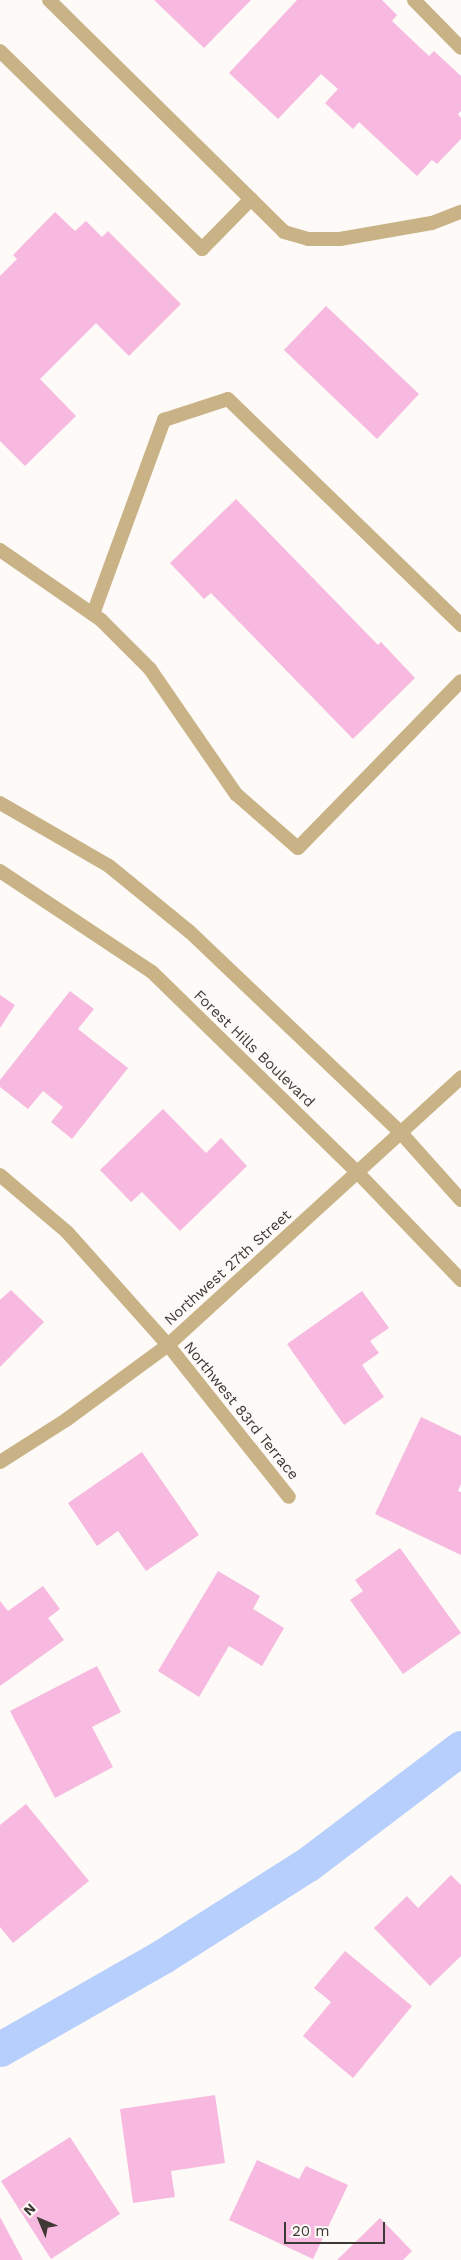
<!DOCTYPE html>
<html>
<head>
<meta charset="utf-8">
<style>
	body { margin:0 }
	#map { position:relative; width:461px; height:2260px; overflow:hidden; background:#fdfaf8; font-family:"Work Sans",sans-serif }
	div>[style] { position:absolute }
	.canal>* { height:35px; margin:-17.5px; padding:0 17.5px; transform-origin:17.5px; border-radius:17.5px; background:#b7cffd }
	.building>* { inset:0; background:#f7b9df }
	.service>* { height:14px; margin:-7px; padding:0 7px; transform-origin:7px; border-radius:7px; background:#c9b386 }
	.minor>* { height:14px; margin:-7px; padding:0 7px; transform-origin:7px; border-radius:7px; background:#c9b386 }
	.tertiary>* { height:14px; margin:-7px; padding:0 7px; transform-origin:7px; border-radius:7px; background:#c9b386 }
	span { translate:-50% -50%; white-space:nowrap; text-align:center; line-height:1.15; -webkit-text-stroke:4px #fdfaf8; paint-order:stroke }
	.street-label { font-size:15px; color:#3f3935 }
	.north { position:absolute; left:15px; top:2195px; width:50px; height:50px; -webkit-text-stroke:4px #fdfaf8; paint-order:stroke; rotate:315deg; font-size:14px; font-weight:700; line-height:20px; text-align:center; color:#3f3935 }
	.north::after { content:''; display:block; margin:auto; width:18px; height:22px; background:#3f3935; clip-path:polygon(50% 0,100% 100%,50% 72%,0 100%) }
	.scale { position:absolute; left:284px; top:2222px; width:101px; height:22px; box-sizing:border-box; border:2px solid #3f3935; border-top:0; padding-left:6px; font-size:15px; line-height:18px; white-space:nowrap; color:#3f3935; -webkit-text-stroke:4px #fdfaf8; paint-order:stroke }
</style>
</head>
<body>
<div id="map">
	<div class="canal">
		<div style="left:0;top:2049px;width:188px;rotate:-29.7deg"></div>
		<div style="left:163px;top:1956px;width:172px;rotate:-32.4deg"></div>
		<div style="left:308px;top:1864px;width:192px;rotate:-37.2deg"></div>
	</div>
	<div class="building">
		<div style="clip-path:polygon(154px 0,251px 0,204px 48px)"></div>
		<div style="clip-path:polygon(297px 0,382px 0,397px 15px,392px 21px,429px 56px,434px 51px,461px 76px,461px 111px,458px 114px,461px 118px,461px 139px,437px 164px,432px 160px,417px 176px,359px 122px,353px 129px,325px 103px,338px 89px,321px 74px,278px 119px,229px 73px)"></div>
		<div style="clip-path:polygon(55px 212px,75px 231px,86px 221px,102px 237px,108px 231px,181px 304px,129px 356px,96px 323px,40px 379px,76px 416px,25px 466px,0 441px,0 276px,17px 259px,13px 255px)"></div>
		<div style="clip-path:polygon(326px 306px,419px 394px,377px 439px,284px 350px)"></div>
		<div style="clip-path:polygon(236px 499px,378px 645px,381px 642px,415px 678px,353px 739px,211px 593px,204px 599px,170px 563px)"></div>
		<div style="clip-path:polygon(70px 991px,94px 1009px,78px 1029px,128px 1068px,72px 1139px,51px 1122px,63px 1107px,43px 1091px,28px 1109px,0 1087px,0 1080px)"></div>
		<div style="clip-path:polygon(0 995px,15px 1005px,0 1028px)"></div>
		<div style="clip-path:polygon(163px 1109px,206px 1153px,221px 1138px,247px 1166px,180px 1231px,142px 1192px,131px 1202px,100px 1170px)"></div>
		<div style="clip-path:polygon(11px 1290px,44px 1322px,0 1367px,0 1300px)"></div>
		<div style="clip-path:polygon(362px 1291px,389px 1328px,370px 1341px,379px 1353px,362px 1365px,384px 1397px,344px 1425px,287px 1344px)"></div>
		<div style="clip-path:polygon(421px 1417px,461px 1436px,461px 1484px,458px 1491px,461px 1492px,461px 1555px,375px 1514px)"></div>
		<div style="clip-path:polygon(142px 1452px,199px 1535px,146px 1571px,118px 1531px,97px 1546px,68px 1503px)"></div>
		<div style="clip-path:polygon(400px 1548px,461px 1633px,403px 1674px,350px 1600px,363px 1591px,355px 1580px)"></div>
		<div style="clip-path:polygon(218px 1571px,260px 1596px,253px 1609px,284px 1628px,262px 1666px,229px 1646px,199px 1697px,158px 1671px)"></div>
		<div style="clip-path:polygon(43px 1586px,60px 1609px,48px 1618px,64px 1640px,0 1686px,0 1601px,8px 1611px)"></div>
		<div style="clip-path:polygon(97px 1666px,121px 1712px,92px 1727px,113px 1767px,55px 1798px,10px 1711px)"></div>
		<div style="clip-path:polygon(26px 1804px,89px 1881px,13px 1943px,0 1927px,0 1825px)"></div>
		<div style="clip-path:polygon(451px 1875px,461px 1885px,461px 1956px,430px 1986px,374px 1928px,407px 1896px,418px 1908px)"></div>
		<div style="clip-path:polygon(345px 1951px,412px 2006px,353px 2078px,303px 2036px,331px 2002px,314px 1988px)"></div>
		<div style="clip-path:polygon(215px 2095px,225px 2163px,171px 2171px,175px 2197px,133px 2203px,120px 2109px)"></div>
		<div style="clip-path:polygon(70px 2137px,120px 2214px,51px 2259px,1px 2181px)"></div>
		<div style="clip-path:polygon(257px 2160px,299px 2179px,306px 2166px,348px 2185px,313px 2259px,229px 2220px)"></div>
		<div style="clip-path:polygon(0 2217px,23px 2260px,0 2260px)"></div>
		<div style="clip-path:polygon(380px 2218px,412px 2251px,403px 2260px,337px 2260px)"></div>
	</div>
	<div class="service">
		<div style="left:49px;top:0;width:330px;rotate:44.6deg"></div>
		<div style="left:284px;top:232px;width:25px;rotate:16deg"></div>
		<div style="left:308px;top:239px;width:32px"></div>
		<div style="left:340px;top:239px;width:93px;rotate:-9.9deg"></div>
		<div style="left:432px;top:223px;width:31px;rotate:-21deg"></div>
		<div style="left:414px;top:0;width:67px;rotate:45.6deg"></div>
		<div style="left:0;top:51px;width:283px;rotate:44.4deg"></div>
		<div style="left:202px;top:249px;width:70px;rotate:-45.6deg"></div>
		<div style="left:0;top:550px;width:123px;rotate:34.7deg"></div>
		<div style="left:101px;top:620px;width:69px;rotate:45deg"></div>
		<div style="left:150px;top:669px;width:152px;rotate:55.5deg"></div>
		<div style="left:236px;top:794px;width:82px;rotate:41.1deg"></div>
		<div style="left:298px;top:848px;width:233px;rotate:-45.7deg"></div>
		<div style="left:93px;top:614px;width:207px;rotate:-69.9deg"></div>
		<div style="left:164px;top:420px;width:67px;rotate:-18.2deg"></div>
		<div style="left:228px;top:399px;width:325px;rotate:44.1deg"></div>
	</div>
	<div class="minor">
		<div style="left:0;top:1175px;width:88px;rotate:40.4deg"></div>
		<div style="left:67px;top:1232px;width:152px;rotate:48.2deg"></div>
		<div style="left:168px;top:1345px;width:194px;rotate:51.5deg"></div>
		<div style="left:0;top:1462px;width:78px;rotate:-32.5deg"></div>
		<div style="left:66px;top:1420px;width:127px;rotate:-36.3deg"></div>
		<div style="left:168px;top:1345px;width:397px;rotate:-42.4deg"></div>
	</div>
	<div class="tertiary">
		<div style="left:0;top:803px;width:126px;rotate:30deg"></div>
		<div style="left:109px;top:866px;width:104px;rotate:39.2deg"></div>
		<div style="left:190px;top:932px;width:291px;rotate:43.6deg"></div>
		<div style="left:401px;top:1133px;width:90px;rotate:48.2deg"></div>
		<div style="left:0;top:871px;width:182px;rotate:33.6deg"></div>
		<div style="left:152px;top:972px;width:288px;rotate:44.3deg"></div>
		<div style="left:358px;top:1173px;width:149px;rotate:46.1deg"></div>
	</div>
	<div class="street-label">
		<span style="left:254px;top:1049px;rotate:44deg">Forest Hills Boulevard</span>
		<span style="left:228px;top:1268px;rotate:-42deg">Northwest 27th Street</span>
		<span style="left:241px;top:1411px;rotate:51deg">Northwest 83rd Terrace</span>
	</div>
	<div class="north">N</div>
	<div class="scale">20 m</div>
</div>
</body>
</html>
